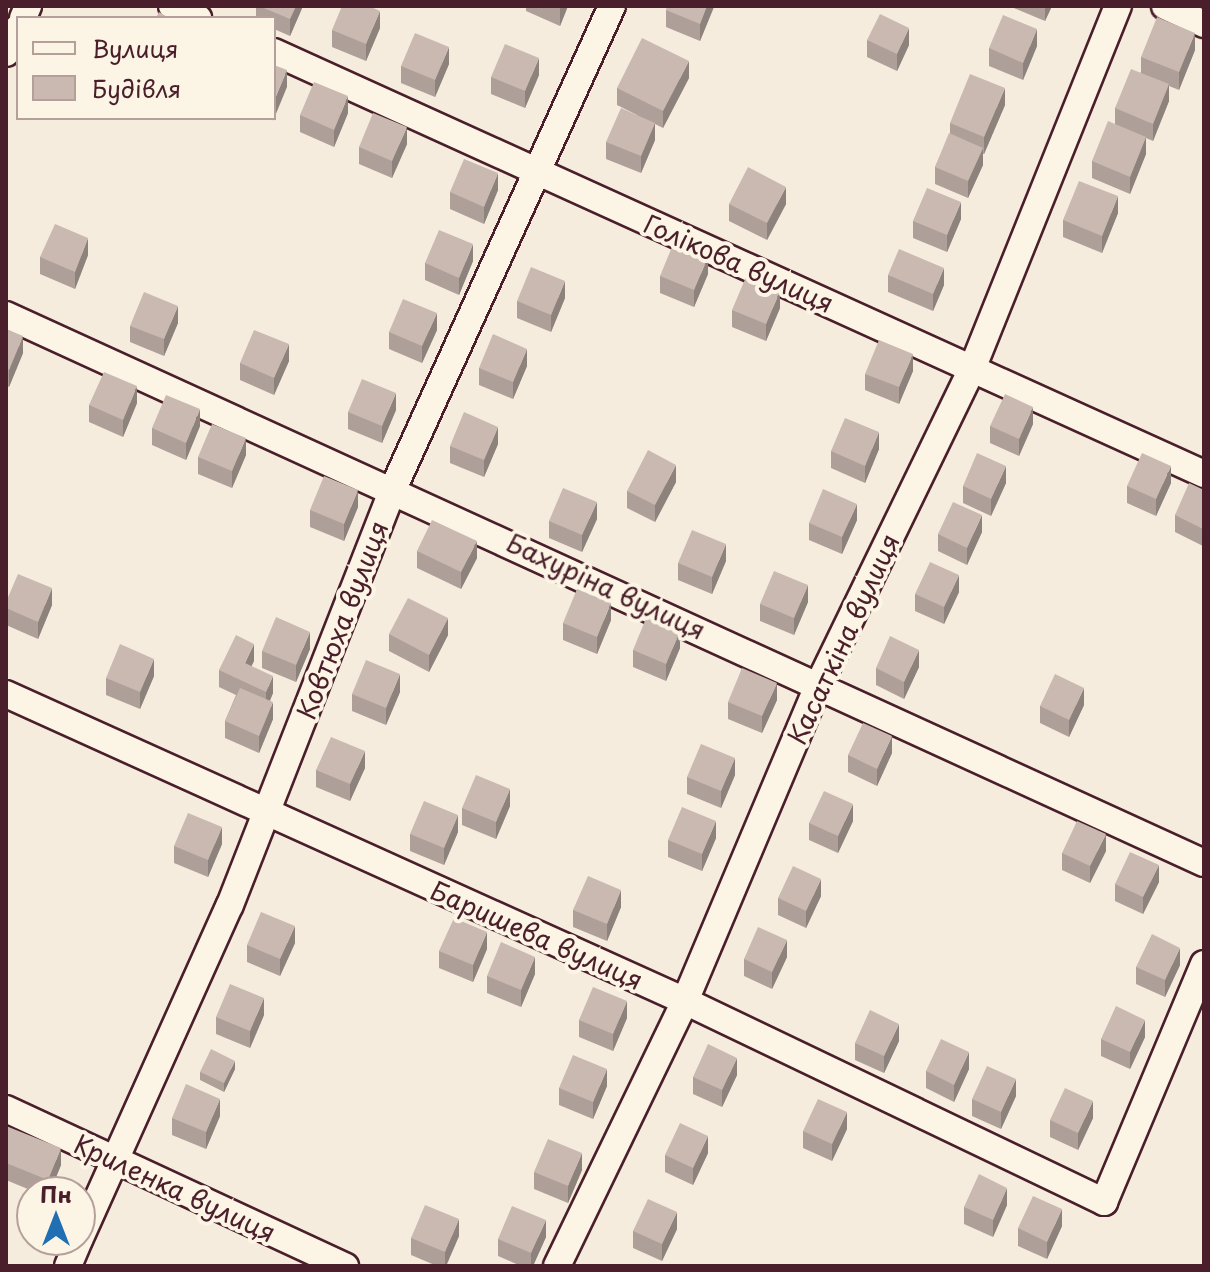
<!DOCTYPE html>
<html>
<head>
<meta charset="utf-8">
<style>
	body { margin:0 }
	#map { position:relative; width:1210px; height:1272px; overflow:hidden; background:#f5ecde; font-family:"Playpen Sans",sans-serif }
	div>[style] { position:absolute }
	.roads { filter:drop-shadow(2px 0 #4a1f2b) drop-shadow(-2px 0 #4a1f2b) drop-shadow(0 2px #4a1f2b) drop-shadow(0 -2px #4a1f2b) }
	.street>* { height:26px; margin:-13px; padding:0 13px; transform-origin:13px; border-radius:13px; background:#fcf5e5 }
	.wall>* { inset:0; background:#ae9f98 }
	.shaded-wall>* { inset:0; background:#8d827c }
	.building>* { inset:0; background:#cab9b1 }
	span { translate:-50% -50%; white-space:nowrap; text-align:center; line-height:1.15; -webkit-text-stroke:8px #fcf5e5; paint-order:stroke }
	.street-label { font-size:26px; color:#4a1f2b }
	.frame { position:absolute; inset:0; border:8px solid #4a1f2b; pointer-events:none }
	.legend { position:absolute; left:16px; top:16px; width:260px; height:104px; box-sizing:border-box; background:#fcf5e5; border:2px solid #b59f9b; margin:0; padding:10px 14px; list-style:none; font-size:24px; color:#4a1f2b }
	.legend li { display:flex; align-items:center; gap:16px; height:40px }
	.legend b { width:40px; border:2px solid #b59f9b }
	.north { position:absolute; left:16px; top:1176px; width:80px; height:80px; box-sizing:border-box; background:#fcf5e5; border:2px solid #b59f9b; border-radius:50%; rotate:0deg; font-size:22px; font-weight:700; line-height:32px; text-align:center; color:#4a1f2b }
	.north::after { content:''; display:block; margin:auto; width:28px; height:36px; background:#1f6fb2; clip-path:polygon(50% 0,100% 100%,50% 72%,0 100%) }
</style>
</head>
<body>
<div id="map">
	<div class="roads">
		<div class="street">
			<div style="left:172px;top:6px;width:29px;rotate:25deg"></div>
			<div style="left:1165px;top:6px;width:43px;rotate:24.8deg"></div>
			<div style="left:23px;top:18px;width:13px;rotate:-67deg"></div>
			<div style="left:274px;top:52px;width:1021px;rotate:24.41deg"></div>
			<div style="left:6px;top:53px;width:28px;rotate:-64deg"></div>
			<div style="left:6px;top:315px;width:1317px;rotate:24.58deg"></div>
			<div style="left:6px;top:694px;width:745px;rotate:24.33deg"></div>
			<div style="left:685px;top:1001px;width:465px;rotate:25.6deg"></div>
			<div style="left:1104px;top:1202px;width:258px;rotate:-67.2deg"></div>
			<div style="left:6px;top:1109px;width:374px;rotate:24.9deg"></div>
			<div style="left:80px;top:1238px;width:365px;rotate:-65.8deg"></div>
			<div style="left:230px;top:905px;width:447px;rotate:-68.6deg"></div>
			<div style="left:393px;top:489px;width:530px;rotate:-65.61deg"></div>
			<div style="left:68px;top:1266px;width:28px;rotate:-67deg"></div>
			<div style="left:557px;top:1266px;width:294px;rotate:-64.2deg"></div>
			<div style="left:685px;top:1001px;width:344px;rotate:-67.1deg"></div>
			<div style="left:819px;top:684px;width:350px;rotate:-64.1deg"></div>
			<div style="left:972px;top:369px;width:391px;rotate:-68.1deg"></div>
		</div>
	</div>
	<div class="wall">
		<div style="clip-path:polygon(256px 6px,303px 6px,290px 36px,274px 29px,274px 18px,256px 18px)"></div>
		<div style="clip-path:polygon(526px 6px,568px 6px,560px 26px,526px 11px)"></div>
		<div style="clip-path:polygon(714px 6px,700px 41px,666px 27px,666px 10px)"></div>
		<div style="clip-path:polygon(1009px 6px,1052px 6px,1045px 21px)"></div>
		<div style="clip-path:polygon(380px 28px,366px 61px,332px 47px,332px 30px)"></div>
		<div style="clip-path:polygon(867px 40px,909px 45px,897px 71px,867px 57px)"></div>
		<div style="clip-path:polygon(1037px 46px,1023px 80px,989px 66px,989px 48px)"></div>
		<div style="clip-path:polygon(1195px 50px,1179px 90px,1169px 86px,1169px 101px,1153px 141px,1146px 138px,1146px 154px,1130px 194px,1092px 178px,1092px 161px,1115px 124px,1115px 108px,1141px 72px,1141px 57px)"></div>
		<div style="clip-path:polygon(449px 64px,435px 97px,401px 83px,401px 66px)"></div>
		<div style="clip-path:polygon(539px 75px,525px 108px,491px 94px,491px 77px)"></div>
		<div style="clip-path:polygon(689px 78px,663px 128px,655px 124px,655px 140px,641px 173px,606px 159px,606px 142px,637px 115px,617px 105px,617px 88px)"></div>
		<div style="clip-path:polygon(1005px 105px,984px 154px,983px 154px,983px 165px,968px 198px,935px 184px,935px 167px,950px 134px,950px 123px)"></div>
		<div style="clip-path:polygon(348px 113px,334px 147px,300px 132px,300px 115px)"></div>
		<div style="clip-path:polygon(407px 144px,392px 178px,359px 164px,359px 147px)"></div>
		<div style="clip-path:polygon(498px 190px,484px 224px,450px 209px,450px 192px)"></div>
		<div style="clip-path:polygon(729px 204px,786px 204px,767px 240px,729px 221px)"></div>
		<div style="clip-path:polygon(1118px 213px,1102px 253px,1063px 237px,1063px 220px)"></div>
		<div style="clip-path:polygon(961px 219px,947px 252px,913px 238px,913px 221px)"></div>
		<div style="clip-path:polygon(88px 255px,75px 289px,40px 274px,40px 257px)"></div>
		<div style="clip-path:polygon(473px 261px,459px 295px,425px 280px,425px 263px)"></div>
		<div style="clip-path:polygon(708px 274px,694px 307px,660px 293px,660px 276px)"></div>
		<div style="clip-path:polygon(888px 275px,944px 285px,933px 311px,888px 292px)"></div>
		<div style="clip-path:polygon(565px 298px,551px 332px,517px 318px,517px 301px)"></div>
		<div style="clip-path:polygon(780px 308px,766px 341px,732px 327px,732px 310px)"></div>
		<div style="clip-path:polygon(178px 323px,164px 356px,130px 342px,130px 326px)"></div>
		<div style="clip-path:polygon(6px 329px,23px 353px,9px 387px,6px 385px)"></div>
		<div style="clip-path:polygon(437px 330px,422px 363px,389px 349px,389px 332px)"></div>
		<div style="clip-path:polygon(289px 361px,274px 395px,240px 380px,240px 363px)"></div>
		<div style="clip-path:polygon(527px 366px,513px 399px,479px 385px,479px 368px)"></div>
		<div style="clip-path:polygon(913px 371px,899px 404px,865px 390px,865px 374px)"></div>
		<div style="clip-path:polygon(137px 403px,123px 437px,89px 422px,89px 405px)"></div>
		<div style="clip-path:polygon(396px 410px,382px 443px,348px 429px,348px 412px)"></div>
		<div style="clip-path:polygon(1033px 424px,1019px 456px,990px 443px,990px 426px)"></div>
		<div style="clip-path:polygon(200px 426px,186px 460px,152px 445px,152px 428px)"></div>
		<div style="clip-path:polygon(498px 444px,484px 477px,450px 463px,450px 446px)"></div>
		<div style="clip-path:polygon(879px 449px,865px 483px,831px 468px,831px 451px)"></div>
		<div style="clip-path:polygon(246px 455px,232px 488px,198px 474px,198px 457px)"></div>
		<div style="clip-path:polygon(676px 482px,655px 522px,627px 508px,627px 491px)"></div>
		<div style="clip-path:polygon(1006px 483px,991px 516px,963px 503px,963px 486px)"></div>
		<div style="clip-path:polygon(1171px 483px,1156px 516px,1127px 503px,1127px 486px)"></div>
		<div style="clip-path:polygon(1204px 490px,1204px 545px,1203px 546px,1175px 532px,1175px 515px)"></div>
		<div style="clip-path:polygon(358px 507px,344px 541px,310px 527px,310px 510px)"></div>
		<div style="clip-path:polygon(597px 519px,582px 552px,549px 538px,549px 521px)"></div>
		<div style="clip-path:polygon(857px 520px,842px 554px,809px 540px,809px 523px)"></div>
		<div style="clip-path:polygon(982px 532px,967px 565px,938px 551px,938px 534px)"></div>
		<div style="clip-path:polygon(417px 551px,477px 558px,461px 589px,417px 568px)"></div>
		<div style="clip-path:polygon(726px 561px,712px 594px,678px 580px,678px 563px)"></div>
		<div style="clip-path:polygon(959px 592px,944px 624px,915px 611px,915px 594px)"></div>
		<div style="clip-path:polygon(6px 602px,52px 605px,38px 639px,6px 625px)"></div>
		<div style="clip-path:polygon(808px 602px,794px 635px,760px 621px,760px 604px)"></div>
		<div style="clip-path:polygon(611px 620px,597px 654px,563px 640px,563px 623px)"></div>
		<div style="clip-path:polygon(389px 634px,448px 635px,429px 672px,389px 651px)"></div>
		<div style="clip-path:polygon(680px 648px,666px 681px,633px 667px,633px 650px)"></div>
		<div style="clip-path:polygon(310px 649px,296px 682px,262px 668px,262px 651px)"></div>
		<div style="clip-path:polygon(254px 661px,251px 666px,273px 693px,270px 701px,273px 719px,259px 753px,225px 738px,225px 721px,236px 695px,219px 687px,219px 670px)"></div>
		<div style="clip-path:polygon(919px 667px,904px 699px,876px 685px,876px 668px)"></div>
		<div style="clip-path:polygon(154px 676px,140px 709px,106px 695px,106px 678px)"></div>
		<div style="clip-path:polygon(400px 692px,386px 725px,352px 711px,352px 694px)"></div>
		<div style="clip-path:polygon(777px 700px,762px 733px,728px 719px,728px 702px)"></div>
		<div style="clip-path:polygon(1084px 705px,1069px 737px,1040px 723px,1040px 706px)"></div>
		<div style="clip-path:polygon(892px 753px,877px 786px,848px 772px,848px 755px)"></div>
		<div style="clip-path:polygon(365px 768px,350px 801px,316px 787px,316px 770px)"></div>
		<div style="clip-path:polygon(735px 775px,721px 808px,687px 794px,687px 777px)"></div>
		<div style="clip-path:polygon(510px 806px,496px 839px,462px 825px,462px 808px)"></div>
		<div style="clip-path:polygon(853px 821px,838px 853px,809px 840px,809px 823px)"></div>
		<div style="clip-path:polygon(458px 832px,444px 865px,410px 851px,410px 834px)"></div>
		<div style="clip-path:polygon(716px 838px,702px 871px,668px 857px,668px 840px)"></div>
		<div style="clip-path:polygon(222px 844px,208px 877px,174px 863px,174px 846px)"></div>
		<div style="clip-path:polygon(1106px 851px,1090px 883px,1062px 870px,1062px 853px)"></div>
		<div style="clip-path:polygon(1159px 882px,1143px 914px,1115px 901px,1115px 884px)"></div>
		<div style="clip-path:polygon(821px 896px,806px 928px,778px 915px,778px 898px)"></div>
		<div style="clip-path:polygon(621px 907px,607px 941px,573px 927px,573px 910px)"></div>
		<div style="clip-path:polygon(295px 943px,280px 976px,247px 962px,247px 945px)"></div>
		<div style="clip-path:polygon(487px 949px,473px 982px,439px 968px,439px 951px)"></div>
		<div style="clip-path:polygon(787px 957px,772px 989px,744px 976px,744px 959px)"></div>
		<div style="clip-path:polygon(1180px 965px,1165px 997px,1136px 984px,1136px 967px)"></div>
		<div style="clip-path:polygon(535px 974px,521px 1007px,487px 993px,487px 976px)"></div>
		<div style="clip-path:polygon(264px 1015px,250px 1048px,216px 1034px,216px 1017px)"></div>
		<div style="clip-path:polygon(627px 1018px,613px 1051px,579px 1037px,579px 1020px)"></div>
		<div style="clip-path:polygon(1145px 1037px,1130px 1069px,1101px 1056px,1101px 1039px)"></div>
		<div style="clip-path:polygon(899px 1041px,884px 1073px,855px 1060px,855px 1043px)"></div>
		<div style="clip-path:polygon(235px 1069px,224px 1092px,200px 1080px,200px 1072px)"></div>
		<div style="clip-path:polygon(969px 1069px,954px 1102px,926px 1088px,926px 1071px)"></div>
		<div style="clip-path:polygon(737px 1075px,722px 1107px,693px 1094px,693px 1077px)"></div>
		<div style="clip-path:polygon(607px 1086px,593px 1119px,559px 1105px,559px 1088px)"></div>
		<div style="clip-path:polygon(1016px 1096px,1001px 1129px,972px 1116px,972px 1099px)"></div>
		<div style="clip-path:polygon(220px 1116px,206px 1149px,172px 1135px,172px 1118px)"></div>
		<div style="clip-path:polygon(1093px 1118px,1078px 1150px,1050px 1137px,1050px 1120px)"></div>
		<div style="clip-path:polygon(6px 1126px,61px 1165px,50px 1192px,35px 1192px,6px 1180px)"></div>
		<div style="clip-path:polygon(847px 1129px,832px 1161px,803px 1148px,803px 1131px)"></div>
		<div style="clip-path:polygon(708px 1153px,693px 1185px,665px 1172px,665px 1155px)"></div>
		<div style="clip-path:polygon(582px 1170px,568px 1203px,534px 1189px,534px 1172px)"></div>
		<div style="clip-path:polygon(1007px 1205px,993px 1237px,964px 1224px,964px 1207px)"></div>
		<div style="clip-path:polygon(1062px 1226px,1047px 1259px,1018px 1246px,1018px 1228px)"></div>
		<div style="clip-path:polygon(677px 1229px,662px 1261px,633px 1248px,633px 1231px)"></div>
		<div style="clip-path:polygon(459px 1236px,446px 1266px,437px 1266px,411px 1255px,411px 1238px)"></div>
		<div style="clip-path:polygon(546px 1237px,533px 1266px,521px 1266px,498px 1256px,498px 1239px)"></div>
	</div>
	<div class="shaded-wall">
		<div style="clip-path:polygon(296px 6px,303px 6px,290px 36px,290px 19px)"></div>
		<div style="clip-path:polygon(561px 6px,568px 6px,560px 26px,560px 9px)"></div>
		<div style="clip-path:polygon(707px 6px,714px 6px,714px 7px,700px 41px,700px 24px)"></div>
		<div style="clip-path:polygon(1045px 6px,1052px 6px,1045px 21px)"></div>
		<div style="clip-path:polygon(380px 11px,380px 28px,366px 61px,366px 44px)"></div>
		<div style="clip-path:polygon(909px 28px,909px 45px,897px 71px,897px 54px)"></div>
		<div style="clip-path:polygon(1037px 29px,1037px 46px,1023px 80px,1023px 63px)"></div>
		<div style="clip-path:polygon(1195px 33px,1195px 50px,1179px 90px,1179px 72px)"></div>
		<div style="clip-path:polygon(449px 47px,449px 64px,435px 97px,435px 80px)"></div>
		<div style="clip-path:polygon(539px 58px,539px 75px,525px 108px,525px 91px)"></div>
		<div style="clip-path:polygon(689px 61px,689px 78px,663px 128px,663px 111px)"></div>
		<div style="clip-path:polygon(287px 70px,287px 87px,273px 121px,273px 118px,274px 118px,274px 101px)"></div>
		<div style="clip-path:polygon(1169px 84px,1169px 101px,1153px 141px,1153px 124px)"></div>
		<div style="clip-path:polygon(1005px 88px,1005px 105px,984px 154px,984px 137px)"></div>
		<div style="clip-path:polygon(348px 96px,348px 113px,334px 147px,334px 130px)"></div>
		<div style="clip-path:polygon(655px 123px,655px 140px,641px 173px,641px 156px)"></div>
		<div style="clip-path:polygon(407px 127px,407px 144px,392px 178px,392px 161px)"></div>
		<div style="clip-path:polygon(1146px 137px,1146px 154px,1130px 194px,1130px 177px)"></div>
		<div style="clip-path:polygon(983px 148px,983px 165px,968px 198px,968px 181px)"></div>
		<div style="clip-path:polygon(498px 173px,498px 190px,484px 224px,484px 207px)"></div>
		<div style="clip-path:polygon(786px 187px,786px 204px,767px 240px,767px 223px)"></div>
		<div style="clip-path:polygon(1118px 196px,1118px 213px,1102px 253px,1102px 236px)"></div>
		<div style="clip-path:polygon(961px 202px,961px 219px,947px 252px,947px 235px)"></div>
		<div style="clip-path:polygon(88px 238px,88px 255px,75px 289px,75px 272px)"></div>
		<div style="clip-path:polygon(473px 244px,473px 261px,459px 295px,459px 278px)"></div>
		<div style="clip-path:polygon(708px 257px,708px 274px,694px 307px,694px 290px)"></div>
		<div style="clip-path:polygon(944px 268px,944px 285px,933px 311px,933px 294px)"></div>
		<div style="clip-path:polygon(565px 281px,565px 298px,551px 332px,551px 315px)"></div>
		<div style="clip-path:polygon(780px 291px,780px 308px,766px 341px,766px 324px)"></div>
		<div style="clip-path:polygon(178px 306px,178px 323px,164px 356px,164px 339px)"></div>
		<div style="clip-path:polygon(437px 313px,437px 330px,422px 363px,422px 346px)"></div>
		<div style="clip-path:polygon(23px 336px,23px 353px,9px 387px,9px 370px)"></div>
		<div style="clip-path:polygon(289px 344px,289px 361px,274px 395px,274px 378px)"></div>
		<div style="clip-path:polygon(527px 349px,527px 366px,513px 399px,513px 382px)"></div>
		<div style="clip-path:polygon(913px 354px,913px 371px,899px 404px,899px 387px)"></div>
		<div style="clip-path:polygon(137px 386px,137px 403px,123px 437px,123px 420px)"></div>
		<div style="clip-path:polygon(396px 393px,396px 410px,382px 443px,382px 426px)"></div>
		<div style="clip-path:polygon(1033px 407px,1033px 424px,1019px 456px,1019px 439px)"></div>
		<div style="clip-path:polygon(200px 409px,200px 426px,186px 460px,186px 443px)"></div>
		<div style="clip-path:polygon(498px 427px,498px 444px,484px 477px,484px 460px)"></div>
		<div style="clip-path:polygon(879px 432px,879px 449px,865px 483px,865px 466px)"></div>
		<div style="clip-path:polygon(246px 438px,246px 455px,232px 488px,232px 471px)"></div>
		<div style="clip-path:polygon(676px 465px,676px 482px,655px 522px,655px 505px)"></div>
		<div style="clip-path:polygon(1006px 466px,1006px 483px,991px 516px,991px 499px)"></div>
		<div style="clip-path:polygon(1171px 466px,1171px 483px,1156px 516px,1156px 499px)"></div>
		<div style="clip-path:polygon(358px 490px,358px 507px,344px 541px,344px 524px)"></div>
		<div style="clip-path:polygon(597px 502px,597px 519px,582px 552px,582px 535px)"></div>
		<div style="clip-path:polygon(857px 504px,857px 520px,842px 554px,842px 537px)"></div>
		<div style="clip-path:polygon(982px 515px,982px 532px,967px 565px,967px 548px)"></div>
		<div style="clip-path:polygon(477px 541px,477px 558px,461px 589px,461px 572px)"></div>
		<div style="clip-path:polygon(726px 544px,726px 561px,712px 594px,712px 577px)"></div>
		<div style="clip-path:polygon(959px 575px,959px 592px,944px 624px,944px 607px)"></div>
		<div style="clip-path:polygon(808px 585px,808px 602px,794px 635px,794px 618px)"></div>
		<div style="clip-path:polygon(52px 588px,52px 605px,38px 639px,38px 622px)"></div>
		<div style="clip-path:polygon(611px 603px,611px 620px,597px 654px,597px 637px)"></div>
		<div style="clip-path:polygon(448px 618px,448px 635px,429px 672px,429px 655px)"></div>
		<div style="clip-path:polygon(680px 631px,680px 648px,666px 681px,666px 664px)"></div>
		<div style="clip-path:polygon(310px 632px,310px 649px,296px 682px,296px 665px)"></div>
		<div style="clip-path:polygon(254px 644px,254px 661px,245px 680px,245px 663px)"></div>
		<div style="clip-path:polygon(919px 650px,919px 667px,904px 699px,904px 682px)"></div>
		<div style="clip-path:polygon(154px 659px,154px 676px,140px 709px,140px 692px)"></div>
		<div style="clip-path:polygon(400px 674px,400px 692px,386px 725px,386px 708px)"></div>
		<div style="clip-path:polygon(273px 676px,273px 693px,266px 709px,266px 692px)"></div>
		<div style="clip-path:polygon(777px 683px,777px 700px,762px 733px,762px 716px)"></div>
		<div style="clip-path:polygon(1084px 688px,1084px 705px,1069px 737px,1069px 720px)"></div>
		<div style="clip-path:polygon(273px 702px,273px 719px,259px 753px,259px 736px)"></div>
		<div style="clip-path:polygon(892px 736px,892px 753px,877px 786px,877px 769px)"></div>
		<div style="clip-path:polygon(365px 751px,365px 768px,350px 801px,350px 784px)"></div>
		<div style="clip-path:polygon(735px 758px,735px 775px,721px 808px,721px 791px)"></div>
		<div style="clip-path:polygon(510px 789px,510px 806px,496px 839px,496px 822px)"></div>
		<div style="clip-path:polygon(853px 804px,853px 821px,838px 853px,838px 836px)"></div>
		<div style="clip-path:polygon(458px 815px,458px 832px,444px 865px,444px 848px)"></div>
		<div style="clip-path:polygon(716px 821px,716px 838px,702px 871px,702px 854px)"></div>
		<div style="clip-path:polygon(222px 827px,222px 844px,208px 877px,208px 860px)"></div>
		<div style="clip-path:polygon(1106px 834px,1106px 851px,1090px 883px,1090px 866px)"></div>
		<div style="clip-path:polygon(1159px 865px,1159px 882px,1143px 914px,1143px 897px)"></div>
		<div style="clip-path:polygon(821px 879px,821px 896px,806px 928px,806px 911px)"></div>
		<div style="clip-path:polygon(621px 890px,621px 907px,607px 941px,607px 924px)"></div>
		<div style="clip-path:polygon(295px 926px,295px 943px,280px 976px,280px 959px)"></div>
		<div style="clip-path:polygon(487px 932px,487px 949px,473px 982px,473px 965px)"></div>
		<div style="clip-path:polygon(787px 940px,787px 957px,772px 989px,772px 972px)"></div>
		<div style="clip-path:polygon(1180px 948px,1180px 965px,1165px 997px,1165px 980px)"></div>
		<div style="clip-path:polygon(535px 957px,535px 974px,521px 1007px,521px 990px)"></div>
		<div style="clip-path:polygon(264px 998px,264px 1015px,250px 1048px,250px 1031px)"></div>
		<div style="clip-path:polygon(627px 1001px,627px 1018px,613px 1051px,613px 1034px)"></div>
		<div style="clip-path:polygon(1145px 1020px,1145px 1037px,1130px 1069px,1130px 1052px)"></div>
		<div style="clip-path:polygon(899px 1024px,899px 1041px,884px 1073px,884px 1056px)"></div>
		<div style="clip-path:polygon(969px 1052px,969px 1069px,954px 1102px,954px 1085px)"></div>
		<div style="clip-path:polygon(737px 1058px,737px 1075px,722px 1107px,722px 1090px)"></div>
		<div style="clip-path:polygon(235px 1061px,235px 1069px,224px 1092px,224px 1083px)"></div>
		<div style="clip-path:polygon(607px 1069px,607px 1086px,593px 1119px,593px 1102px)"></div>
		<div style="clip-path:polygon(1016px 1079px,1016px 1096px,1001px 1129px,1001px 1112px)"></div>
		<div style="clip-path:polygon(220px 1099px,220px 1116px,206px 1149px,206px 1132px)"></div>
		<div style="clip-path:polygon(1093px 1101px,1093px 1118px,1078px 1150px,1078px 1133px)"></div>
		<div style="clip-path:polygon(847px 1112px,847px 1129px,832px 1161px,832px 1144px)"></div>
		<div style="clip-path:polygon(708px 1136px,708px 1153px,693px 1185px,693px 1168px)"></div>
		<div style="clip-path:polygon(61px 1148px,61px 1165px,50px 1192px,48px 1192px,48px 1180px)"></div>
		<div style="clip-path:polygon(582px 1153px,582px 1170px,568px 1203px,568px 1186px)"></div>
		<div style="clip-path:polygon(1007px 1188px,1007px 1205px,993px 1237px,993px 1220px)"></div>
		<div style="clip-path:polygon(1062px 1209px,1062px 1226px,1047px 1259px,1047px 1242px)"></div>
		<div style="clip-path:polygon(677px 1212px,677px 1229px,662px 1261px,662px 1244px)"></div>
		<div style="clip-path:polygon(459px 1219px,459px 1236px,446px 1266px,445px 1266px,445px 1252px)"></div>
		<div style="clip-path:polygon(546px 1220px,546px 1237px,533px 1266px,531px 1266px,531px 1253px)"></div>
	</div>
	<div class="building">
		<div style="clip-path:polygon(259px 6px,296px 6px,290px 19px)"></div>
		<div style="clip-path:polygon(342px 6px,369px 6px,380px 11px,366px 44px,332px 30px)"></div>
		<div style="clip-path:polygon(667px 6px,707px 6px,700px 24px,666px 10px)"></div>
		<div style="clip-path:polygon(159px 12px,169px 18px,156px 18px)"></div>
		<div style="clip-path:polygon(880px 14px,909px 28px,897px 54px,867px 40px)"></div>
		<div style="clip-path:polygon(1003px 15px,1037px 29px,1023px 63px,989px 48px)"></div>
		<div style="clip-path:polygon(1157px 17px,1195px 33px,1179px 72px,1141px 57px)"></div>
		<div style="clip-path:polygon(415px 33px,449px 47px,435px 80px,401px 66px)"></div>
		<div style="clip-path:polygon(642px 38px,689px 61px,663px 111px,617px 88px)"></div>
		<div style="clip-path:polygon(505px 44px,539px 58px,525px 91px,491px 77px)"></div>
		<div style="clip-path:polygon(274px 65px,287px 70px,274px 101px)"></div>
		<div style="clip-path:polygon(1131px 69px,1169px 84px,1153px 124px,1115px 108px)"></div>
		<div style="clip-path:polygon(970px 74px,1005px 88px,984px 137px,950px 123px)"></div>
		<div style="clip-path:polygon(314px 82px,348px 96px,334px 130px,300px 115px)"></div>
		<div style="clip-path:polygon(621px 108px,655px 123px,641px 156px,606px 142px)"></div>
		<div style="clip-path:polygon(373px 113px,407px 127px,392px 161px,359px 147px)"></div>
		<div style="clip-path:polygon(1108px 121px,1146px 137px,1130px 177px,1092px 161px)"></div>
		<div style="clip-path:polygon(949px 133px,983px 148px,968px 181px,935px 167px)"></div>
		<div style="clip-path:polygon(464px 159px,498px 173px,484px 207px,450px 192px)"></div>
		<div style="clip-path:polygon(748px 167px,786px 187px,767px 223px,729px 204px)"></div>
		<div style="clip-path:polygon(1079px 181px,1118px 196px,1102px 236px,1063px 220px)"></div>
		<div style="clip-path:polygon(927px 188px,961px 202px,947px 235px,913px 221px)"></div>
		<div style="clip-path:polygon(55px 224px,88px 238px,75px 272px,40px 257px)"></div>
		<div style="clip-path:polygon(439px 230px,473px 244px,459px 278px,425px 263px)"></div>
		<div style="clip-path:polygon(674px 242px,708px 257px,694px 290px,660px 276px)"></div>
		<div style="clip-path:polygon(899px 249px,944px 268px,933px 294px,888px 275px)"></div>
		<div style="clip-path:polygon(531px 267px,565px 281px,551px 315px,517px 301px)"></div>
		<div style="clip-path:polygon(746px 277px,780px 291px,766px 324px,732px 310px)"></div>
		<div style="clip-path:polygon(144px 292px,178px 306px,164px 339px,130px 326px)"></div>
		<div style="clip-path:polygon(403px 299px,437px 313px,422px 346px,389px 332px)"></div>
		<div style="clip-path:polygon(6px 329px,23px 336px,9px 370px,6px 368px)"></div>
		<div style="clip-path:polygon(254px 330px,289px 344px,274px 378px,240px 363px)"></div>
		<div style="clip-path:polygon(493px 334px,527px 349px,513px 382px,479px 368px)"></div>
		<div style="clip-path:polygon(879px 340px,913px 354px,899px 387px,865px 374px)"></div>
		<div style="clip-path:polygon(104px 372px,137px 386px,123px 420px,89px 405px)"></div>
		<div style="clip-path:polygon(362px 379px,396px 393px,382px 426px,348px 412px)"></div>
		<div style="clip-path:polygon(1005px 394px,1033px 407px,1019px 439px,990px 426px)"></div>
		<div style="clip-path:polygon(166px 395px,200px 409px,186px 443px,152px 428px)"></div>
		<div style="clip-path:polygon(464px 412px,498px 427px,484px 460px,450px 446px)"></div>
		<div style="clip-path:polygon(845px 418px,879px 432px,865px 466px,831px 451px)"></div>
		<div style="clip-path:polygon(212px 424px,246px 438px,232px 471px,198px 457px)"></div>
		<div style="clip-path:polygon(648px 450px,676px 465px,655px 505px,627px 491px)"></div>
		<div style="clip-path:polygon(977px 453px,1006px 466px,991px 499px,963px 486px)"></div>
		<div style="clip-path:polygon(1142px 453px,1171px 466px,1156px 499px,1127px 486px)"></div>
		<div style="clip-path:polygon(324px 476px,358px 490px,344px 524px,310px 510px)"></div>
		<div style="clip-path:polygon(1189px 483px,1204px 490px,1203px 529px,1175px 515px)"></div>
		<div style="clip-path:polygon(563px 488px,597px 502px,582px 535px,549px 521px)"></div>
		<div style="clip-path:polygon(823px 489px,857px 504px,842px 537px,809px 523px)"></div>
		<div style="clip-path:polygon(953px 502px,982px 515px,967px 548px,938px 534px)"></div>
		<div style="clip-path:polygon(432px 520px,477px 541px,461px 572px,417px 551px)"></div>
		<div style="clip-path:polygon(692px 530px,726px 544px,712px 577px,678px 563px)"></div>
		<div style="clip-path:polygon(930px 562px,959px 575px,944px 607px,915px 594px)"></div>
		<div style="clip-path:polygon(774px 571px,808px 585px,794px 618px,760px 604px)"></div>
		<div style="clip-path:polygon(18px 574px,52px 588px,38px 622px,6px 608px,6px 602px)"></div>
		<div style="clip-path:polygon(577px 589px,611px 603px,597px 637px,563px 623px)"></div>
		<div style="clip-path:polygon(408px 598px,448px 618px,429px 655px,389px 634px)"></div>
		<div style="clip-path:polygon(647px 616px,680px 631px,666px 664px,633px 650px)"></div>
		<div style="clip-path:polygon(276px 617px,310px 632px,296px 665px,262px 651px)"></div>
		<div style="clip-path:polygon(236px 635px,254px 644px,245px 663px,273px 676px,266px 692px,219px 670px)"></div>
		<div style="clip-path:polygon(890px 636px,919px 650px,904px 682px,876px 668px)"></div>
		<div style="clip-path:polygon(120px 644px,154px 659px,140px 692px,106px 678px)"></div>
		<div style="clip-path:polygon(366px 660px,400px 674px,386px 708px,352px 694px)"></div>
		<div style="clip-path:polygon(742px 668px,777px 683px,762px 716px,728px 702px)"></div>
		<div style="clip-path:polygon(1055px 674px,1084px 688px,1069px 720px,1040px 706px)"></div>
		<div style="clip-path:polygon(240px 688px,273px 702px,259px 736px,225px 721px)"></div>
		<div style="clip-path:polygon(863px 723px,892px 736px,877px 769px,848px 755px)"></div>
		<div style="clip-path:polygon(331px 737px,365px 751px,350px 784px,316px 770px)"></div>
		<div style="clip-path:polygon(701px 744px,735px 758px,721px 791px,687px 777px)"></div>
		<div style="clip-path:polygon(476px 775px,510px 789px,496px 822px,462px 808px)"></div>
		<div style="clip-path:polygon(824px 791px,853px 804px,838px 836px,809px 823px)"></div>
		<div style="clip-path:polygon(424px 801px,458px 815px,444px 848px,410px 834px)"></div>
		<div style="clip-path:polygon(682px 807px,716px 821px,702px 854px,668px 840px)"></div>
		<div style="clip-path:polygon(188px 813px,222px 827px,208px 860px,174px 846px)"></div>
		<div style="clip-path:polygon(1077px 821px,1106px 834px,1090px 866px,1062px 853px)"></div>
		<div style="clip-path:polygon(1130px 852px,1159px 865px,1143px 897px,1115px 884px)"></div>
		<div style="clip-path:polygon(793px 866px,821px 879px,806px 911px,778px 898px)"></div>
		<div style="clip-path:polygon(588px 876px,621px 890px,607px 924px,573px 910px)"></div>
		<div style="clip-path:polygon(261px 912px,295px 926px,280px 959px,247px 945px)"></div>
		<div style="clip-path:polygon(454px 918px,487px 932px,473px 965px,439px 951px)"></div>
		<div style="clip-path:polygon(758px 927px,787px 940px,772px 972px,744px 959px)"></div>
		<div style="clip-path:polygon(1152px 934px,1180px 948px,1165px 980px,1136px 967px)"></div>
		<div style="clip-path:polygon(501px 942px,535px 957px,521px 990px,487px 976px)"></div>
		<div style="clip-path:polygon(230px 984px,264px 998px,250px 1031px,216px 1017px)"></div>
		<div style="clip-path:polygon(593px 987px,627px 1001px,613px 1034px,579px 1020px)"></div>
		<div style="clip-path:polygon(1116px 1006px,1145px 1020px,1130px 1052px,1101px 1039px)"></div>
		<div style="clip-path:polygon(870px 1010px,899px 1024px,884px 1056px,855px 1043px)"></div>
		<div style="clip-path:polygon(941px 1039px,969px 1052px,954px 1085px,926px 1071px)"></div>
		<div style="clip-path:polygon(708px 1044px,737px 1058px,722px 1090px,693px 1077px)"></div>
		<div style="clip-path:polygon(211px 1049px,235px 1061px,224px 1083px,200px 1072px)"></div>
		<div style="clip-path:polygon(573px 1055px,607px 1069px,593px 1102px,559px 1088px)"></div>
		<div style="clip-path:polygon(987px 1066px,1016px 1079px,1001px 1112px,972px 1099px)"></div>
		<div style="clip-path:polygon(186px 1084px,220px 1099px,206px 1132px,172px 1118px)"></div>
		<div style="clip-path:polygon(1065px 1088px,1093px 1101px,1078px 1133px,1050px 1120px)"></div>
		<div style="clip-path:polygon(818px 1099px,847px 1112px,832px 1144px,803px 1131px)"></div>
		<div style="clip-path:polygon(680px 1123px,708px 1136px,693px 1168px,665px 1155px)"></div>
		<div style="clip-path:polygon(6px 1126px,61px 1148px,48px 1180px,6px 1163px)"></div>
		<div style="clip-path:polygon(548px 1139px,582px 1153px,568px 1186px,534px 1172px)"></div>
		<div style="clip-path:polygon(979px 1174px,1007px 1188px,993px 1220px,964px 1207px)"></div>
		<div style="clip-path:polygon(1033px 1196px,1062px 1209px,1047px 1242px,1018px 1228px)"></div>
		<div style="clip-path:polygon(648px 1199px,677px 1212px,662px 1244px,633px 1231px)"></div>
		<div style="clip-path:polygon(425px 1205px,459px 1219px,445px 1252px,411px 1238px)"></div>
		<div style="clip-path:polygon(512px 1206px,546px 1220px,531px 1253px,498px 1239px)"></div>
	</div>
	<div class="street-label">
		<span style="left:739px;top:263px;rotate:24deg">Голікова вулиця</span>
		<span style="left:606px;top:586px;rotate:25deg">Бахуріна вулиця</span>
		<span style="left:342px;top:620px;rotate:-69deg">Ковтюха вулиця</span>
		<span style="left:843px;top:639px;rotate:-65deg">Касаткіна вулиця</span>
		<span style="left:537px;top:935px;rotate:24deg">Баришева вулиця</span>
		<span style="left:175px;top:1188px;rotate:25deg">Криленка вулиця</span>
	</div>
	<div class="frame"></div>
	<ul class="legend">
	<li><b style="height:10px;background:#fcf5e5"></b>Вулиця</li>
	<li><b style="height:22px;background:#cab9b1"></b>Будівля</li>
	</ul>
	<div class="north">Пн</div>
</div>
</body>
</html>
